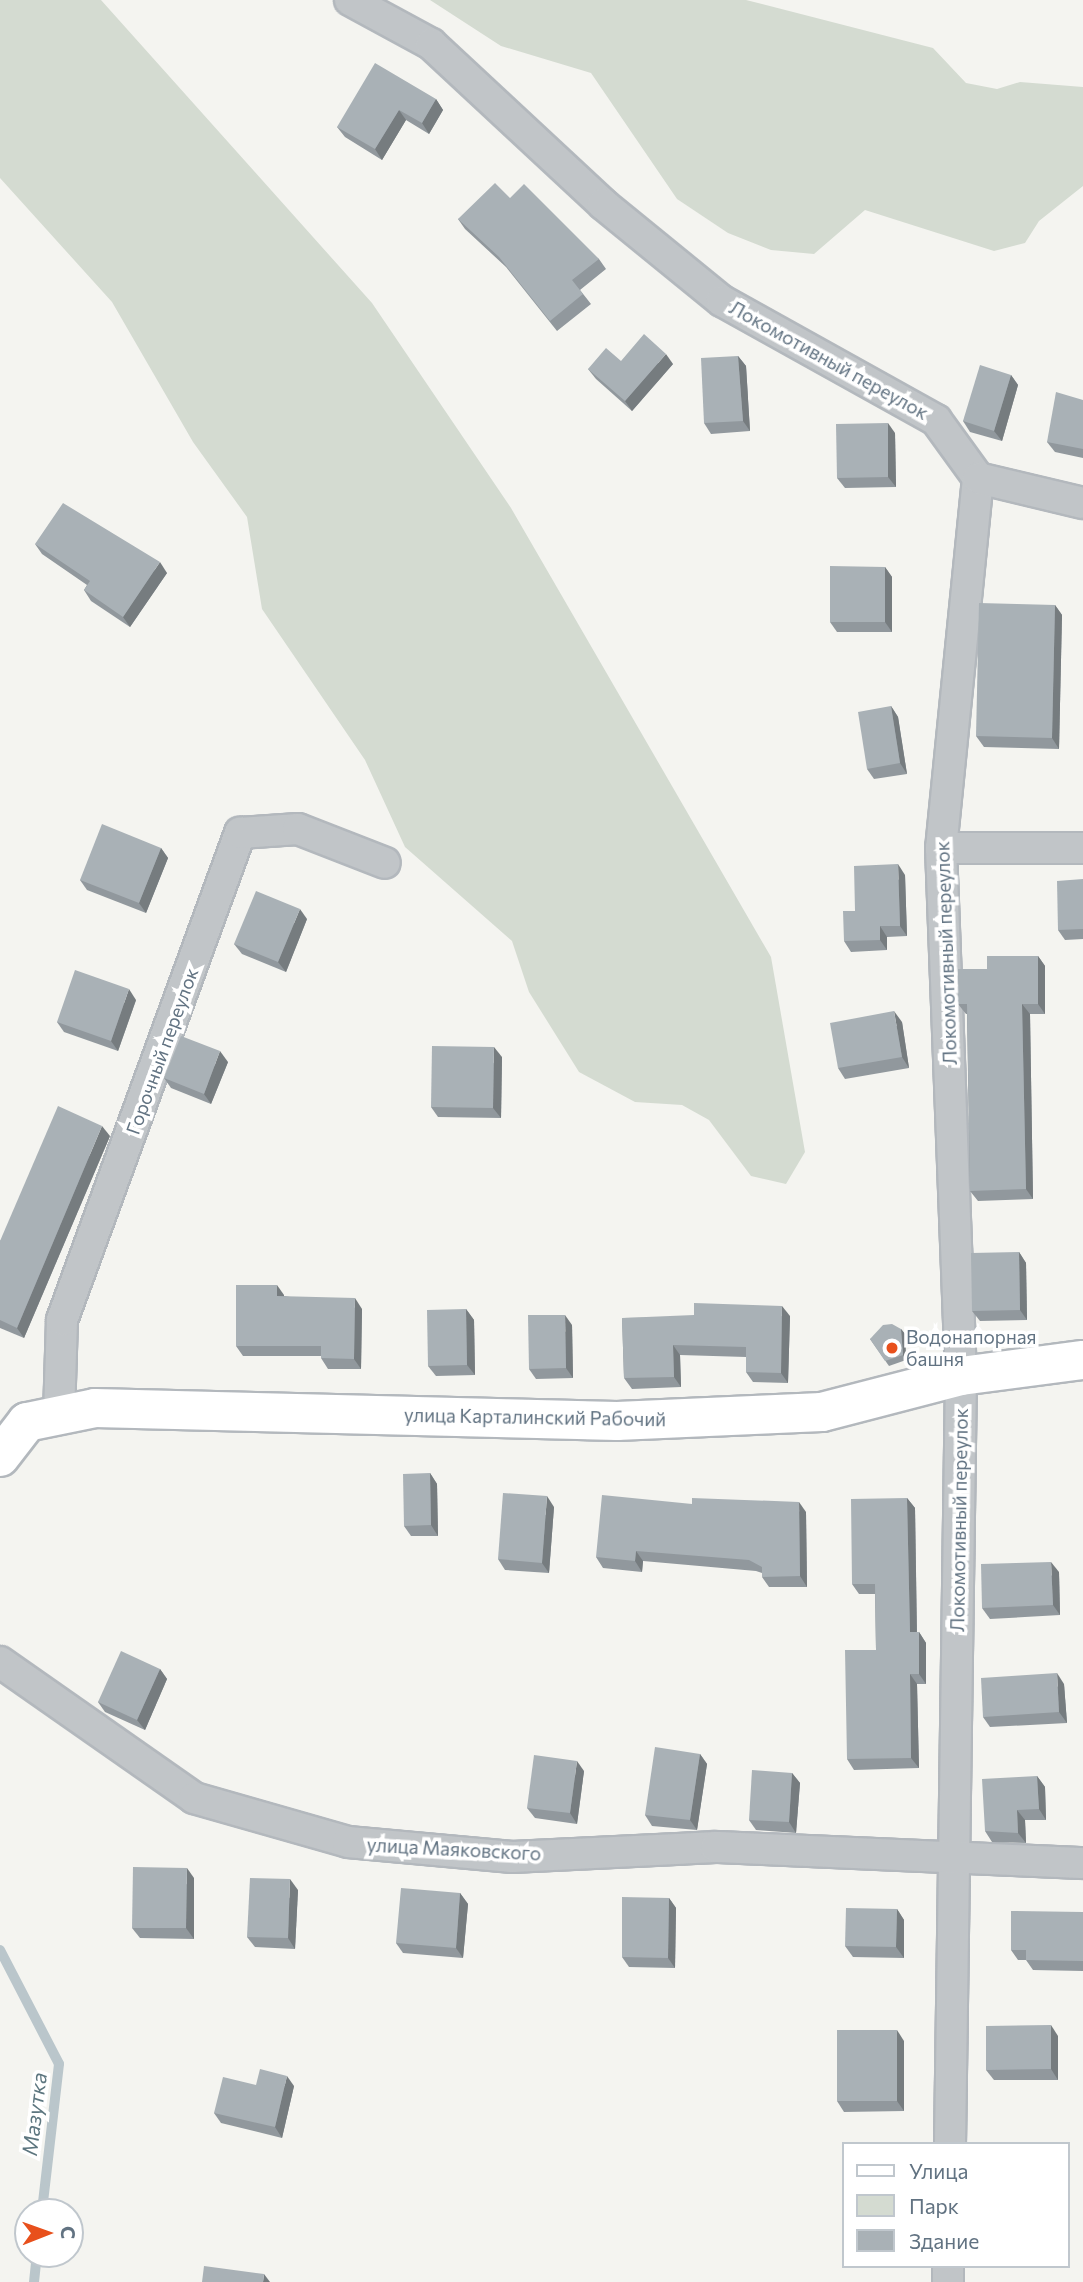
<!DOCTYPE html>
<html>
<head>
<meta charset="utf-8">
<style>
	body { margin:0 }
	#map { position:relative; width:1083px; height:2282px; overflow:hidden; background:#f4f4f0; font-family:Commissioner,sans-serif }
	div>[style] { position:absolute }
	.green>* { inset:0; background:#d4dbd1 }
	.stream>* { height:10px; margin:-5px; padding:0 5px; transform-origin:5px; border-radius:5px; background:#bac6cb }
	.roads { filter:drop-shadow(2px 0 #b3b8bd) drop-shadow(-2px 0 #b3b8bd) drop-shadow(0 2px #b3b8bd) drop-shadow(0 -2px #b3b8bd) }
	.street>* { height:30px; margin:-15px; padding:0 15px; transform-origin:15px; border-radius:15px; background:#c1c5c8 }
	.secondary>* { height:38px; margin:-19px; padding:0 19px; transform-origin:19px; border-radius:19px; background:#fff }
	.wall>* { inset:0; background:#91989d }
	.shaded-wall>* { inset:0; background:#767c7f }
	.building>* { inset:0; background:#a9b1b6 }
	.dots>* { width:19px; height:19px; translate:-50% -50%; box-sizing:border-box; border:4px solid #fff; border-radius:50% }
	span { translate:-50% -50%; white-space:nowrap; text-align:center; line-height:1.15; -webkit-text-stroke:7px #fff; paint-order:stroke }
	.street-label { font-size:19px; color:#627382 }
	.poi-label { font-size:19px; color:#627382 }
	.left { translate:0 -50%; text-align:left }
	.water-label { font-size:21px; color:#5d767f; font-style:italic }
	.legend { position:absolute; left:842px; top:2142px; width:228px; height:126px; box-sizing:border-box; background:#fff; border:2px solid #c0c7cd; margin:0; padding:9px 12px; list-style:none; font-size:21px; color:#627382 }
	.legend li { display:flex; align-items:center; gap:14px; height:35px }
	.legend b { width:35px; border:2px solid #c0c7cd }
	.north { position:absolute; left:14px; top:2198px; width:70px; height:70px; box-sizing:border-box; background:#fff; border:2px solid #c0c7cd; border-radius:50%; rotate:89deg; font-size:19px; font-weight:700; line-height:28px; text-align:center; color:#627382 }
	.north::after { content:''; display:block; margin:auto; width:24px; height:32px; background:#e8501c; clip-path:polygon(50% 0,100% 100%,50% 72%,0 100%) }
</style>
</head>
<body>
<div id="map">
	<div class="green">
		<div style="clip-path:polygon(0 0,101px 0,372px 303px,511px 508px,771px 957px,805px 1152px,786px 1184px,751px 1176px,709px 1120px,682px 1105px,635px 1102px,579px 1072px,529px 992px,512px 941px,405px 847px,365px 760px,262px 609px,247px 517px,193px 442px,112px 302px,0 178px)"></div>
		<div style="clip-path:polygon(430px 0,746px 0,933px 48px,966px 83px,997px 89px,1020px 82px,1083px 87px,1083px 186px,1039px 221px,1025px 243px,994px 251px,865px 210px,814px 254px,771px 250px,728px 233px,677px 199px,591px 73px,501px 46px)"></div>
	</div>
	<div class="stream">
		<div style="left:0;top:1950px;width:128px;rotate:62.6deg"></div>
		<div style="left:59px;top:2064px;width:149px;rotate:96.6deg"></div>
		<div style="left:34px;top:2282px;width:28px;rotate:-84deg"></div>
	</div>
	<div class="roads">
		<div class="street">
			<div style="left:350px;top:0;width:92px;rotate:28.5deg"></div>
			<div style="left:431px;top:44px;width:235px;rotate:42.9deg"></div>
			<div style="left:603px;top:204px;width:154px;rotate:39.2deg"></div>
			<div style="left:722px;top:301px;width:245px;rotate:29.1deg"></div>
			<div style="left:936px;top:420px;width:72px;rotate:54.1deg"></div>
			<div style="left:978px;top:478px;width:372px;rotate:95.7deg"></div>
			<div style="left:941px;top:848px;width:528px;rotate:87.83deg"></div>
			<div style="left:961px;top:1376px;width:768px;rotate:90.82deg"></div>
			<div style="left:978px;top:478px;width:108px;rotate:13.4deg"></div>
			<div style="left:941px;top:848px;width:142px"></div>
			<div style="left:59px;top:1415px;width:95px;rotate:-88.2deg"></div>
			<div style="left:62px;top:1320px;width:519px;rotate:-69.92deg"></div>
			<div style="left:240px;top:833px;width:58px;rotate:-3.9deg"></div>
			<div style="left:298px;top:829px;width:93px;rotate:21.3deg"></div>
			<div style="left:0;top:1662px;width:237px;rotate:35deg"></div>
			<div style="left:194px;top:1798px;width:160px;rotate:15.9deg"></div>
			<div style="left:348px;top:1842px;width:165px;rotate:5.2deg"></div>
			<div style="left:512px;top:1857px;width:204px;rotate:-2.8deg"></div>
			<div style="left:716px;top:1847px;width:367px;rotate:2.5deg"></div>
			<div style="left:948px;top:2282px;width:16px;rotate:-90deg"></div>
		</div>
		<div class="secondary">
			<div style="left:0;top:1457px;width:44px;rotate:-52.4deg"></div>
			<div style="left:27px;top:1422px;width:69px;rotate:-11.6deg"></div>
			<div style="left:95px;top:1408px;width:522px;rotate:1.43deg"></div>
			<div style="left:617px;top:1421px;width:205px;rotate:-2.5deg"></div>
			<div style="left:822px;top:1412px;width:144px;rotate:-14.5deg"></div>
			<div style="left:961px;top:1376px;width:123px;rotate:-7.5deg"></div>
		</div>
	</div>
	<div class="wall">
		<div style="clip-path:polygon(436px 99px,443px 110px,429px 134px,406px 120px,382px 160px,345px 137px,337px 127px)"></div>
		<div style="clip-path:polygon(510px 198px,599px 259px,606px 269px,580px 290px,591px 304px,557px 331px,506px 267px,465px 229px,458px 219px)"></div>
		<div style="clip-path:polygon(738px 356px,746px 366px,750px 431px,711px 434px,704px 423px)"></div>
		<div style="clip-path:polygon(621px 361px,673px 364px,632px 411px,596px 379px,588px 369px)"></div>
		<div style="clip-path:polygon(1011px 375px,1018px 385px,1002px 441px,970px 432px,963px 421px)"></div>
		<div style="clip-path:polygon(1083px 400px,1083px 458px,1055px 452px,1047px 442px)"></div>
		<div style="clip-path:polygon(895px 433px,896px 487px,845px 488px,837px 478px)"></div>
		<div style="clip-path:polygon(35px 544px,167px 573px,130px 627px,91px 601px,84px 590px,87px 585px,42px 554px)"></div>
		<div style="clip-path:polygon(885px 567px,892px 577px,892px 632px,837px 632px,830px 622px)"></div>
		<div style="clip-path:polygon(1055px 605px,1062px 615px,1059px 749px,984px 747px,976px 736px)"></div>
		<div style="clip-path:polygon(891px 706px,898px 717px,907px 774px,874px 779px,867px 769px)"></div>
		<div style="clip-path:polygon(161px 848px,168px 858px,146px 913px,87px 890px,80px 880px)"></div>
		<div style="clip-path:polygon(905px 875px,907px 936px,887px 937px,887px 950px,851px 952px,844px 941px,855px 911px)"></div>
		<div style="clip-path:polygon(1083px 879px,1083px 939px,1065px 940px,1058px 930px)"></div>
		<div style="clip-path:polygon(307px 919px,286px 972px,242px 954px,234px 944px)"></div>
		<div style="clip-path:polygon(1038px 956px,1045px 966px,1045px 1014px,1030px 1014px,1033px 1199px,978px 1201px,970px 1191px,967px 1014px,966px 1014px,958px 1004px)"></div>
		<div style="clip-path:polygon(136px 1000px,118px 1051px,64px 1032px,57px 1022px)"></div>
		<div style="clip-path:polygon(902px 1022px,909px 1068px,845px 1079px,838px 1068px)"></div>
		<div style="clip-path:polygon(502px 1057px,501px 1118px,438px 1117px,431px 1107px)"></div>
		<div style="clip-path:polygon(228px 1062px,211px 1104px,171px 1088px,164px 1078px)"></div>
		<div style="clip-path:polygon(110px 1136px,24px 1338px,0 1328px,0 1241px)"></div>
		<div style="clip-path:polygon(1019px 1252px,1026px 1263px,1027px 1320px,980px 1321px,972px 1311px)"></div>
		<div style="clip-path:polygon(284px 1295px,284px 1296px,362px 1309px,361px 1369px,328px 1369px,321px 1358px,321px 1356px,243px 1356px,236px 1346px)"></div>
		<div style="clip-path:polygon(466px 1309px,474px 1320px,475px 1375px,436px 1376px,428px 1366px)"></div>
		<div style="clip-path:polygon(790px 1316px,788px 1383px,753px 1382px,746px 1372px,746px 1357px,680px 1355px,681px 1387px,632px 1389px,624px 1378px,622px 1318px)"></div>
		<div style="clip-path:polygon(572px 1325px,573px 1378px,536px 1379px,529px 1369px)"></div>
		<div style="clip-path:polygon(901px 1329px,905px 1334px,906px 1360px,889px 1366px,870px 1339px)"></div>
		<div style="clip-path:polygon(430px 1473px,437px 1484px,438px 1536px,411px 1536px,404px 1526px)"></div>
		<div style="clip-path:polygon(907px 1498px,915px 1508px,917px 1632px,919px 1632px,926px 1643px,926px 1684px,917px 1684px,919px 1768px,854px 1770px,847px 1759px,876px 1650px,875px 1594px,859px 1594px,852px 1584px)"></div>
		<div style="clip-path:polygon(692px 1504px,806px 1512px,807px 1587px,769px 1587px,762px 1577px,762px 1573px,756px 1571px,643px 1561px,642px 1572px,603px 1568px,596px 1557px)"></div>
		<div style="clip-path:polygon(554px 1507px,549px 1573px,505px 1570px,498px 1559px)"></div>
		<div style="clip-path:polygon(1059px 1572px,1060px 1615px,990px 1619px,982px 1608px)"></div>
		<div style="clip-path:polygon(160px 1669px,167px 1679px,145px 1730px,105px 1712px,98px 1702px)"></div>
		<div style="clip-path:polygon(1064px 1684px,1067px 1723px,990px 1727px,983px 1717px)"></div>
		<div style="clip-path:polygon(700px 1754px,707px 1764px,697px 1830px,652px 1826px,645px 1815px)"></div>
		<div style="clip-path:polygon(584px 1771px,577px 1824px,535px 1818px,527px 1808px)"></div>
		<div style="clip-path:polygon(792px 1773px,800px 1783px,796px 1833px,756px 1830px,749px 1820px)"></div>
		<div style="clip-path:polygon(1037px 1776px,1045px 1787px,1046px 1820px,1025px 1820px,1026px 1843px,992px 1842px,985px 1831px)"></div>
		<div style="clip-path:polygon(194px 1878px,194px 1939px,140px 1938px,132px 1928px)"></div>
		<div style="clip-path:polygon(298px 1890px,295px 1949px,255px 1947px,247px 1937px)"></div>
		<div style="clip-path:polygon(460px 1893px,468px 1904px,463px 1958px,403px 1953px,396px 1943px)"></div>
		<div style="clip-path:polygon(669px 1898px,676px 1908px,675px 1968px,629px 1967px,622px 1957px)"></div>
		<div style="clip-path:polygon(897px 1909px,904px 1920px,904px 1958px,853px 1957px,845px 1946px)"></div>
		<div style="clip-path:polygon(1083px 1912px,1083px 1971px,1033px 1970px,1026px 1960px,1018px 1960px,1011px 1950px)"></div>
		<div style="clip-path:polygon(1058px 2036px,1058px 2080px,994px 2080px,986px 2070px)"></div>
		<div style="clip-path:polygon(904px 2041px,904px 2111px,844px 2112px,837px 2101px)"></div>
		<div style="clip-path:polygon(256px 2085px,294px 2086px,282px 2138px,221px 2123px,214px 2113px)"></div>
	</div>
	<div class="shaded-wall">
		<div style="clip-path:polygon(436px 99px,443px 110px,429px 134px,422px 123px)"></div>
		<div style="clip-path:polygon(399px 110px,406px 120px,382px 160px,375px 149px)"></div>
		<div style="clip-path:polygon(666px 354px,673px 364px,632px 411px,625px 401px)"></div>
		<div style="clip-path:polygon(738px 356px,746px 366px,750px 431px,743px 421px)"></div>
		<div style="clip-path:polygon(1011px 375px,1018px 385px,1002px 441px,994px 431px)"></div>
		<div style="clip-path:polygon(888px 423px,895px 433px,896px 487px,888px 477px)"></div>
		<div style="clip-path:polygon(160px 562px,167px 573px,130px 627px,123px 617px)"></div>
		<div style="clip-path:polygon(885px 567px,892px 577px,892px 632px,885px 622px)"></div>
		<div style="clip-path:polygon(1055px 605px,1062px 615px,1059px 749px,1052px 738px)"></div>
		<div style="clip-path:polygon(891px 706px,898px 717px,907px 774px,900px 763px)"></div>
		<div style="clip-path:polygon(161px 848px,168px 858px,146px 913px,139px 903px)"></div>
		<div style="clip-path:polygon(898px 864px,905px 875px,907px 936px,900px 926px)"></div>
		<div style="clip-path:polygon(300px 909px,307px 919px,286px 972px,278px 962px)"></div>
		<div style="clip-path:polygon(880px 926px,887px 937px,887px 950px,880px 940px)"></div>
		<div style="clip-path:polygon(1038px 956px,1045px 966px,1045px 1014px,1038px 1004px)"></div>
		<div style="clip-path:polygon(129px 989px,136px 1000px,118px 1051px,111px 1041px)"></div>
		<div style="clip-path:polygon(1022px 1004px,1030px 1014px,1033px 1199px,1026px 1189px)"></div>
		<div style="clip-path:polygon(894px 1011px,902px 1022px,909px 1068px,902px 1057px)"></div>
		<div style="clip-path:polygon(494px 1047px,502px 1057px,501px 1118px,493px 1108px)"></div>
		<div style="clip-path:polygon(220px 1051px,228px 1062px,211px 1104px,204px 1094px)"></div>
		<div style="clip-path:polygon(102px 1126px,110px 1136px,24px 1338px,17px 1328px)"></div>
		<div style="clip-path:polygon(1019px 1252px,1026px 1263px,1027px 1320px,1020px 1310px)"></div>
		<div style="clip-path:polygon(277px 1285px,284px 1295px,284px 1306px,277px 1296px)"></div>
		<div style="clip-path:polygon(355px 1298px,362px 1309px,361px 1369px,354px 1359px)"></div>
		<div style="clip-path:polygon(782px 1306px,790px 1316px,788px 1383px,781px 1373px)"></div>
		<div style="clip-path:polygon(466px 1309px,474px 1320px,475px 1375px,467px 1365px)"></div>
		<div style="clip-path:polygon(565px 1315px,572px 1325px,573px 1378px,566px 1368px)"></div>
		<div style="clip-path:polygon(901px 1329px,905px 1334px,906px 1360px,903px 1355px)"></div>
		<div style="clip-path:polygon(673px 1345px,680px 1355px,681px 1387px,674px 1377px)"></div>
		<div style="clip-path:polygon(430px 1473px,437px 1484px,438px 1536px,431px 1525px)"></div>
		<div style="clip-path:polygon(547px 1496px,554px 1507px,549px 1573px,542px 1563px)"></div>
		<div style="clip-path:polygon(907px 1498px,915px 1508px,917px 1643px,910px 1632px)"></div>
		<div style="clip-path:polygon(799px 1502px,806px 1512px,807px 1587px,800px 1576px)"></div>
		<div style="clip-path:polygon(636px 1551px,643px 1561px,642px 1572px,635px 1561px)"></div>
		<div style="clip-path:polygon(1051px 1562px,1059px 1572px,1060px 1615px,1053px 1605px)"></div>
		<div style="clip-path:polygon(919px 1632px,926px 1643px,926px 1684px,919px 1674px)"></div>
		<div style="clip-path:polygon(160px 1669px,167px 1679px,145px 1730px,137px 1720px)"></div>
		<div style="clip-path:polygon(1057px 1673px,1064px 1684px,1067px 1723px,1059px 1712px)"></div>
		<div style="clip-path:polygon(910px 1674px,917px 1684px,919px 1768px,911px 1758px)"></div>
		<div style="clip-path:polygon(700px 1754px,707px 1764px,697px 1830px,690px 1820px)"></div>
		<div style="clip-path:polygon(577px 1761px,584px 1771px,577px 1824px,570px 1813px)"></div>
		<div style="clip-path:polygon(792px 1773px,800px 1783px,796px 1833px,789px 1822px)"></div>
		<div style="clip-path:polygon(1037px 1776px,1045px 1787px,1046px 1820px,1039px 1809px)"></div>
		<div style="clip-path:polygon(1017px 1810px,1025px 1820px,1026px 1843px,1018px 1833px)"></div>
		<div style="clip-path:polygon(187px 1868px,194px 1878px,194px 1939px,186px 1928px)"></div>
		<div style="clip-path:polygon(290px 1879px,298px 1890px,295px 1949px,288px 1938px)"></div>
		<div style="clip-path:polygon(460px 1893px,468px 1904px,463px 1958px,456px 1948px)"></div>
		<div style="clip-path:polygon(669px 1898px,676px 1908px,675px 1968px,668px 1958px)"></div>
		<div style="clip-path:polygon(897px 1909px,904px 1920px,904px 1958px,896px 1947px)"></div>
		<div style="clip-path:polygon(1051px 2025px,1058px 2036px,1058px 2080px,1051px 2069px)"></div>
		<div style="clip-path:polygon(897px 2030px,904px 2041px,904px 2111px,897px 2101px)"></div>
		<div style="clip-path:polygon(287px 2076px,294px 2086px,282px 2138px,275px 2127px)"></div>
		<div style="clip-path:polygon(264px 2274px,270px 2282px,263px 2282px)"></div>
	</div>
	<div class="building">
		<div style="clip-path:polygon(375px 63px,436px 99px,422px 123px,399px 110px,375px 149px,337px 127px)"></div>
		<div style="clip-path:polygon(495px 183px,510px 198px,524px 184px,599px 259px,572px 280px,583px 294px,550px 321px,499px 257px,458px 219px)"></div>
		<div style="clip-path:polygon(644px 334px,666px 354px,625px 401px,588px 369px,606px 348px,621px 361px)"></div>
		<div style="clip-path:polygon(738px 356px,743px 421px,704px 423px,701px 358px)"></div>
		<div style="clip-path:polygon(980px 365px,1011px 375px,994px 431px,963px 421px)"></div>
		<div style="clip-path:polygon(1056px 392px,1083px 400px,1083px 449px,1047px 442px)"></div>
		<div style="clip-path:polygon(888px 423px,888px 477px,837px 478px,836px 424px)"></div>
		<div style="clip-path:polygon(63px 503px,160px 562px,123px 617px,84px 590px,90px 581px,35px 544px)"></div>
		<div style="clip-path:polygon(830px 566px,885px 567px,885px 622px,830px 622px)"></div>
		<div style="clip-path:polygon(979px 603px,1055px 605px,1052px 738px,976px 736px)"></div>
		<div style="clip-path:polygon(891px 706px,900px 763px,867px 769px,858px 712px)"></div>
		<div style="clip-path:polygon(102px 824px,161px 848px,139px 903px,80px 880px)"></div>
		<div style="clip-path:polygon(898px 864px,900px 926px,880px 926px,880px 940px,844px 941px,843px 911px,855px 911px,854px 866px)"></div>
		<div style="clip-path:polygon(1083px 879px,1083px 929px,1058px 930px,1057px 881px)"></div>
		<div style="clip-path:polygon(256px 891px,300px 909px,278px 962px,234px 944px)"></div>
		<div style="clip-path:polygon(987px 956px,1038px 956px,1038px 1004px,1022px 1004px,1026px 1189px,970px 1191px,967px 1004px,958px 1004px,958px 969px,987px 969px)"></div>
		<div style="clip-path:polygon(75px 970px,129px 989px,111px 1041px,57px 1022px)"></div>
		<div style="clip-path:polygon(894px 1011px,902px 1057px,838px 1068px,830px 1023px)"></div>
		<div style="clip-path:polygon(181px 1036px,220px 1051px,204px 1094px,164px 1078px)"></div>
		<div style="clip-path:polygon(432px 1046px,494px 1047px,493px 1108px,431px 1107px)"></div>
		<div style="clip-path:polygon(58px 1106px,102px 1126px,17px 1328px,0 1320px,0 1241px)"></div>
		<div style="clip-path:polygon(1019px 1252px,1020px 1310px,972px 1311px,971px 1253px)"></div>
		<div style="clip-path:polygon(236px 1285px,277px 1285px,277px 1296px,355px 1298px,354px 1359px,321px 1358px,321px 1346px,236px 1346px)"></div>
		<div style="clip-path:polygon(694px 1303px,782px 1306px,781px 1373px,746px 1372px,746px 1347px,673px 1345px,674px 1377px,624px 1378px,622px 1318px,694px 1315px)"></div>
		<div style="clip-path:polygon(466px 1309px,467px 1365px,428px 1366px,427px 1310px)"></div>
		<div style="clip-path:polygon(528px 1315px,565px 1315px,566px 1368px,529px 1369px)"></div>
		<div style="clip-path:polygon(892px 1324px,901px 1329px,903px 1355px,885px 1361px,870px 1339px,883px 1325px)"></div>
		<div style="clip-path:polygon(430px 1473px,431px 1525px,404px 1526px,403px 1474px)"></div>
		<div style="clip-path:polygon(503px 1493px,547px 1496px,542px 1563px,498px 1559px)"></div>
		<div style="clip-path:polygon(602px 1495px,692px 1504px,692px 1498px,799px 1502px,800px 1576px,762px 1577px,762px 1567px,749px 1560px,636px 1551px,635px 1561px,596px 1557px)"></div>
		<div style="clip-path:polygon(907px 1498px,910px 1632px,919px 1632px,919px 1674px,910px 1674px,911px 1758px,847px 1759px,845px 1650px,876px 1650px,875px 1584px,852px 1584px,851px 1499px)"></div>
		<div style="clip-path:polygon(1051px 1562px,1053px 1605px,982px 1608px,981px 1564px)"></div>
		<div style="clip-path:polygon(121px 1651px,160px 1669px,137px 1720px,98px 1702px)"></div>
		<div style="clip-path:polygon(1057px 1673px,1059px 1712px,983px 1717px,981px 1678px)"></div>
		<div style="clip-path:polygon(655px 1747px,700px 1754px,690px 1820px,645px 1815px)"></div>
		<div style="clip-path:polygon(534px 1755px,577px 1761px,570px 1813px,527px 1808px)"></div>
		<div style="clip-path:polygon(752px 1770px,792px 1773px,789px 1822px,749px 1820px)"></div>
		<div style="clip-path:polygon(1037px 1776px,1039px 1809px,1017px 1810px,1018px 1833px,985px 1831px,982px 1779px)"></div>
		<div style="clip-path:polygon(133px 1867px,187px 1868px,186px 1928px,132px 1928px)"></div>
		<div style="clip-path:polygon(250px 1878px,290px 1879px,288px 1938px,247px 1937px)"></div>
		<div style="clip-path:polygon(401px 1888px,460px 1893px,456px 1948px,396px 1943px)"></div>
		<div style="clip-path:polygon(622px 1897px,669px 1898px,668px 1958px,622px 1957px)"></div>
		<div style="clip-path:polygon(846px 1908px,897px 1909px,896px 1947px,845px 1946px)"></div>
		<div style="clip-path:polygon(1011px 1911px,1083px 1912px,1083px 1961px,1026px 1960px,1026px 1950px,1011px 1950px)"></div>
		<div style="clip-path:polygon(1051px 2025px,1051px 2069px,986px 2070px,986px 2026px)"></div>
		<div style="clip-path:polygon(837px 2030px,897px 2030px,897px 2101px,837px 2101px)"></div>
		<div style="clip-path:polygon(260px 2069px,287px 2076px,275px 2127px,214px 2113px,223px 2077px,256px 2085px)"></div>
		<div style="clip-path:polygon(204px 2266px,264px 2274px,263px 2282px,202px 2282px)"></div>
	</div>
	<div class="dots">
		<div style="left:892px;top:1348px;background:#e8501c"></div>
	</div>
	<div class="street-label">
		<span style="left:829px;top:360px;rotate:29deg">Локомотивный переулок</span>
		<span style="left:946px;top:953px;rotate:-92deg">Локомотивный переулок</span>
		<span style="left:162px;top:1051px;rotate:-70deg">Горочный переулок</span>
		<span style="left:535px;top:1417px;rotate:1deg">улица Карталинский Рабочий</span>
		<span style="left:959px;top:1520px;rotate:-89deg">Локомотивный переулок</span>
		<span style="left:454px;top:1849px;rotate:3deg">улица Маяковского</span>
	</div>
	<div class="poi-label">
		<span class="left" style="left:906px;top:1348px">Водонапорная<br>башня</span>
	</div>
	<div class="water-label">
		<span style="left:34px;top:2114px;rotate:-83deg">Мазутка</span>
	</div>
	<ul class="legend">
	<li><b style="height:9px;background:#fff"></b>Улица</li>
	<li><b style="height:19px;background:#d4dbd1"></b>Парк</li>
	<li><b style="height:19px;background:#a9b1b6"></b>Здание</li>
	</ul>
	<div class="north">С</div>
</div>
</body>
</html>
